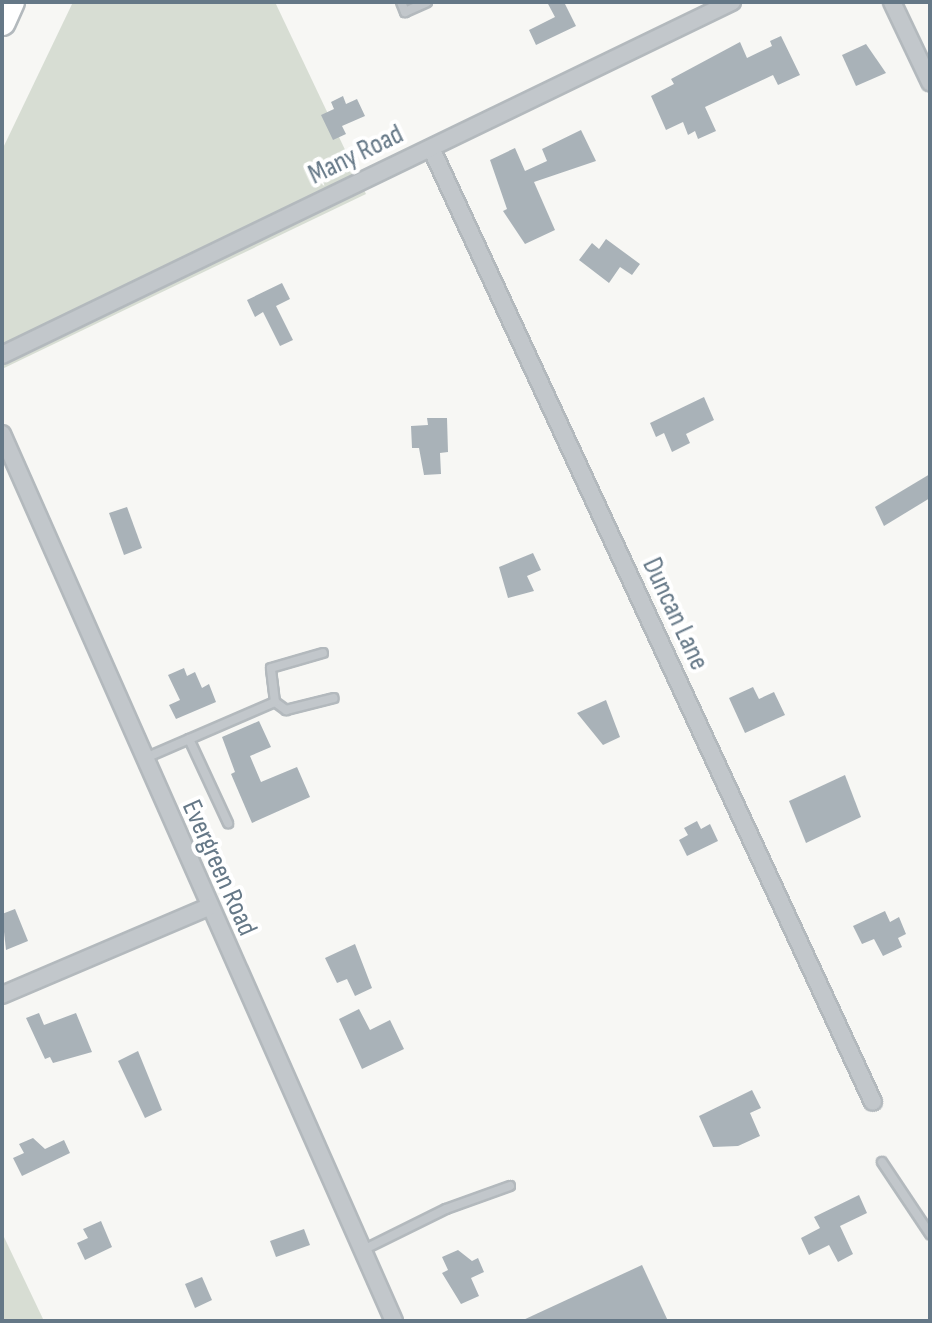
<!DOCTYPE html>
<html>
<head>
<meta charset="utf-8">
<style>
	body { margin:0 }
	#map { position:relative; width:932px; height:1323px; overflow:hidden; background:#f7f7f4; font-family:"Sofia Sans Condensed",sans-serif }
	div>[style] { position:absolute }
	.green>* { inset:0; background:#d7ddd3 }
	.building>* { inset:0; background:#a9b2b8 }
	.roads { filter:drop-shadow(2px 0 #b3b9bd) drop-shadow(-2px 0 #b3b9bd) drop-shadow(0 2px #b3b9bd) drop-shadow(0 -2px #b3b9bd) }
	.lane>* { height:8px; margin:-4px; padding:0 4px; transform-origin:4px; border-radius:4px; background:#c2c7cb }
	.street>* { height:16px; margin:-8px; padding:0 8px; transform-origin:8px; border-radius:8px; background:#c2c7cb }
	.primary>* { height:26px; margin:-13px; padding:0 13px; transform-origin:13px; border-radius:13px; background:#fff }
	span { translate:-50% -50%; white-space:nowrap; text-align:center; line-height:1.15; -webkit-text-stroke:8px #fff; paint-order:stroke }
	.street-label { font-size:28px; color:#657887 }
	.frame { position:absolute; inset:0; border:4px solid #657887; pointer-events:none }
</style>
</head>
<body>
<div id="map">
	<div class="green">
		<div style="clip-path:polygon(73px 2px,275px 2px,366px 194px,2px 369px,2px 150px)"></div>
		<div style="clip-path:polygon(4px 1237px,44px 1321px,2px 1321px)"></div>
	</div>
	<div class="building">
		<div style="clip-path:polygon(547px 2px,564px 2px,576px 26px,536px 45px,529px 30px,555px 17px)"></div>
		<div style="clip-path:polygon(781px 36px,800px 75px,778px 85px,773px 75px,705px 107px,716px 131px,698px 139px,695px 131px,688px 135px,683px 122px,666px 130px,651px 96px,674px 84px,671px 79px,740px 42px,747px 58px,772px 46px,770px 41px)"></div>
		<div style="clip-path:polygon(866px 44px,886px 73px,856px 86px,842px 55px)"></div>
		<div style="clip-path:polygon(343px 96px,346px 104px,357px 99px,365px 116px,342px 126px,346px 134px,333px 140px,321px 115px,334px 109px,331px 102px)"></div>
		<div style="clip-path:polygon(581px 130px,596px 161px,534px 182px,555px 230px,525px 244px,503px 211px,507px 209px,490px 160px,515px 148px,525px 171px,547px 161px,542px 149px)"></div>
		<div style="clip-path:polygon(606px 239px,640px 264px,632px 275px,620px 267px,609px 283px,579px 260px,592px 243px,599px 249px)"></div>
		<div style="clip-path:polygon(282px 283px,290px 299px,276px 306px,293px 340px,280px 346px,263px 312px,255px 317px,247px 300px)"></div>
		<div style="clip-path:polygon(704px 397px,714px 420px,686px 434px,690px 443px,672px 452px,664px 433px,656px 437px,650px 423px)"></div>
		<div style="clip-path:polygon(427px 418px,447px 418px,448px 452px,440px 453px,441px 474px,424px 475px,419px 448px,412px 448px,411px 426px,428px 425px)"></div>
		<div style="clip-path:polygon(930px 474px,930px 498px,884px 526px,875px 507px)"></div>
		<div style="clip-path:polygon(127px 507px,142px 548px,124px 555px,109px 513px)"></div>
		<div style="clip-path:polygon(533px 553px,541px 570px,527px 576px,534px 591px,508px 598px,499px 567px)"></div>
		<div style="clip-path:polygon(184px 668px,187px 676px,195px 672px,202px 688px,209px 684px,216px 702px,176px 719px,169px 705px,180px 700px,168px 675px)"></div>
		<div style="clip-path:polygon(753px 687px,759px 699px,774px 692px,785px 715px,745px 733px,729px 698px)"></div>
		<div style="clip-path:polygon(606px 700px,620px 737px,603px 745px,577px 713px)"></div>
		<div style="clip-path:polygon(259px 721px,271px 747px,250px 756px,261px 782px,297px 767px,310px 797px,252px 823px,231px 774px,235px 772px,222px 737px)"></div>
		<div style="clip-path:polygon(845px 775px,861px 817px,806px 843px,789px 801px)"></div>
		<div style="clip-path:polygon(697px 821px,701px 829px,710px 824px,718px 841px,687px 856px,679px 840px,688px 835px,684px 828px)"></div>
		<div style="clip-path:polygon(15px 909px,28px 941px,6px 950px,2px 914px)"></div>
		<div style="clip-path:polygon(885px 911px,890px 922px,899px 917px,906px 934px,898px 938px,902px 947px,883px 956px,874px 939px,862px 944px,853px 926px)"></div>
		<div style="clip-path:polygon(355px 944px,372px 988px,355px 996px,347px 979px,337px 983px,325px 958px)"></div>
		<div style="clip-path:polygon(359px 1009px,370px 1030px,390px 1020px,404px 1049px,362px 1069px,339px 1019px)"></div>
		<div style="clip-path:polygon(39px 1013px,44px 1025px,76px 1013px,92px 1052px,53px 1063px,50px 1057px,45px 1059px,26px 1018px)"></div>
		<div style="clip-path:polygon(138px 1051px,162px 1110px,145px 1118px,118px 1061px)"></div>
		<div style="clip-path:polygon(752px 1090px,761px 1108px,750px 1113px,760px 1136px,738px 1146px,713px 1147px,699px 1116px)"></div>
		<div style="clip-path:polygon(33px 1138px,45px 1149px,64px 1140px,70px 1153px,22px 1176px,13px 1158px,24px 1153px,19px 1144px)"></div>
		<div style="clip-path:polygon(859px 1195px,867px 1213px,840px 1226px,853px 1254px,838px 1262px,829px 1245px,809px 1255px,801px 1238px,820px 1228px,814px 1217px)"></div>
		<div style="clip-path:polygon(101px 1221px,112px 1247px,85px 1260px,77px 1243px,88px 1238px,83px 1229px)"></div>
		<div style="clip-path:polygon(304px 1229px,310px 1245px,276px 1257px,270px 1241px)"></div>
		<div style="clip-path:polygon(458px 1250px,472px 1261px,478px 1258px,484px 1272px,471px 1278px,479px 1296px,461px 1304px,442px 1273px,448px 1270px,442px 1257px)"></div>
		<div style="clip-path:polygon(642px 1265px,668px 1321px,521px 1321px)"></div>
		<div style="clip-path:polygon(202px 1277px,212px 1300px,195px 1308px,185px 1284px)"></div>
	</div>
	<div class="roads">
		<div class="lane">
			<div style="left:401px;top:2px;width:11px;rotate:68deg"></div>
			<div style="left:405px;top:12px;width:24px;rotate:-24deg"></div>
			<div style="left:275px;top:702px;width:14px;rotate:36deg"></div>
			<div style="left:286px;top:710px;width:49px;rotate:-14deg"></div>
			<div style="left:189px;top:739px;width:93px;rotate:65.1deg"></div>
			<div style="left:143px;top:759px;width:144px;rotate:-23.4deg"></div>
			<div style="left:275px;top:702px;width:34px;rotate:-97deg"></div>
			<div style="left:271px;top:668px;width:54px;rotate:-16.1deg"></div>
			<div style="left:882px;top:1162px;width:87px;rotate:56.3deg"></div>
			<div style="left:361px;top:1251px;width:95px;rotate:-26.3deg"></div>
			<div style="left:446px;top:1209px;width:68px;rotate:-19.8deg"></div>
		</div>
		<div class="street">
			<div style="left:892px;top:2px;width:89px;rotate:64.6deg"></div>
			<div style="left:431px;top:148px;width:1051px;rotate:65.14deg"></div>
			<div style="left:2px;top:355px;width:811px;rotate:-25.81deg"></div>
			<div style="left:2px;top:434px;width:970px;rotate:66.16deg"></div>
			<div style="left:2px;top:995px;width:224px;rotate:-23.1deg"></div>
		</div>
		<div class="primary">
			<div style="left:2px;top:22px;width:22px;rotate:-66deg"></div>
		</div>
	</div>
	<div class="street-label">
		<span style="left:356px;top:155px;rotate:-26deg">Many Road</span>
		<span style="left:675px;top:614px;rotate:65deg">Duncan Lane</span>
		<span style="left:219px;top:868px;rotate:66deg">Evergreen Road</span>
	</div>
	<div class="frame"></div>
</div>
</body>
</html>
